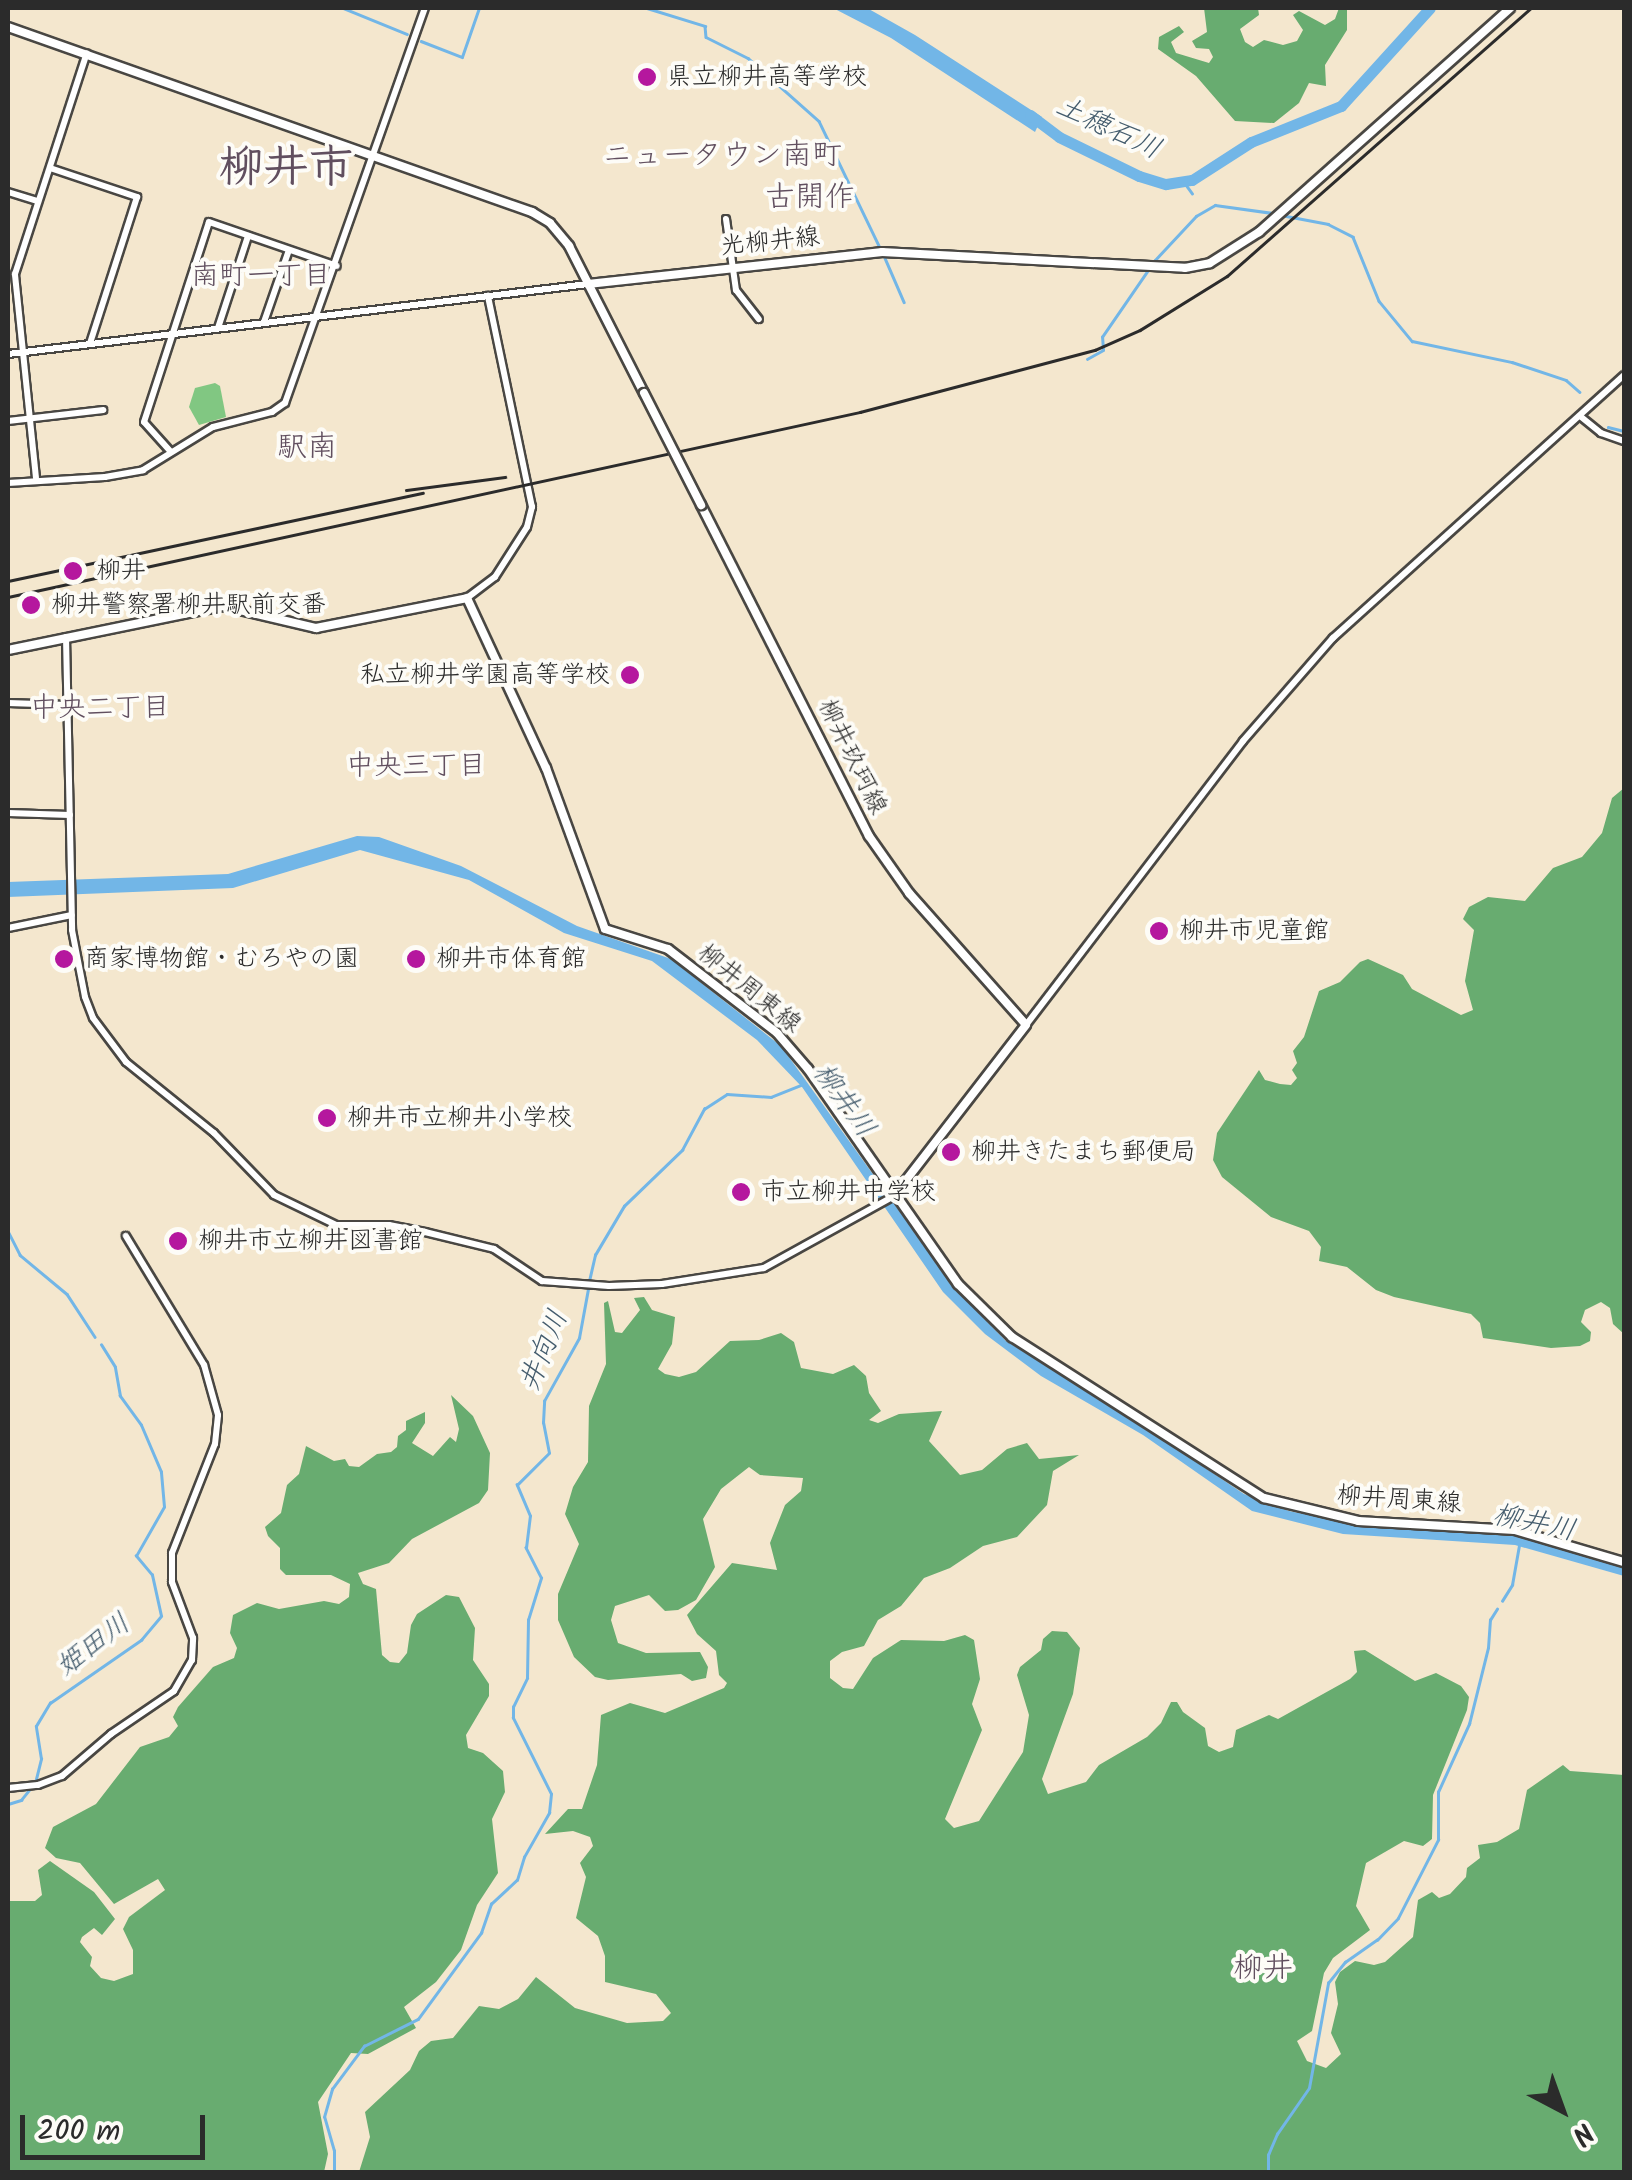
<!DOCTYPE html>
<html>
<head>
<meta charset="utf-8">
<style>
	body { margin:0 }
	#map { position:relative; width:1632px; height:2180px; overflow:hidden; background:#f4e7ce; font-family:Kalam,"Klee One",sans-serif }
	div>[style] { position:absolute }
	.green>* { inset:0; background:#81c782 }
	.forest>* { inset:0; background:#68ac70 }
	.water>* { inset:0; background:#72b6e7 }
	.stream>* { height:2.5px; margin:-1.25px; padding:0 1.25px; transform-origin:1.25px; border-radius:1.25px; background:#72b6e7 }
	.river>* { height:11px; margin:-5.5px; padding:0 5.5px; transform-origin:5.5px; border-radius:5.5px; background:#72b6e7 }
	.roads { filter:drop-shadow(2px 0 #494743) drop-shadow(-2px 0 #494743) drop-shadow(0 2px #494743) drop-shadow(0 -2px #494743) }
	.minor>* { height:6px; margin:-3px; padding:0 3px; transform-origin:3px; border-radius:3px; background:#fff }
	.major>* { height:8px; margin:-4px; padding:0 4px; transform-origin:4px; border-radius:4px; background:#fff }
	.rail>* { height:2.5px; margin:-1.25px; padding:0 1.25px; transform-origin:1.25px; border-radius:1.25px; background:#2b2b2b }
	.bridges { filter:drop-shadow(2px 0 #494743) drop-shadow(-2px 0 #494743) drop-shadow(0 2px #494743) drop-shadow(0 -2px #494743) }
	.major-bridge>* { height:8px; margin:-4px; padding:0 4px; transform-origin:4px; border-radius:4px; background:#fff }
	.dots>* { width:28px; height:28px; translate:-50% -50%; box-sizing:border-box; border:5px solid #fdfcf7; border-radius:50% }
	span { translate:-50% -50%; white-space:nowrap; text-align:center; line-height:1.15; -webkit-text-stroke:8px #fdfcf7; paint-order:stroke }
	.poi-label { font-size:25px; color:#2b2b2b }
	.left { translate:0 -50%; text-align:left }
	.right { translate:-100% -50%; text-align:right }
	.street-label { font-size:25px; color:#2b2b2b }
	.water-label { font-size:28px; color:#445c6d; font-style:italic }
	.neighbourhood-label { font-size:28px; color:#614f5f }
	.quarter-label { font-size:30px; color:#614f5f }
	.town-label { font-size:45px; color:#614f5f; font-weight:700 }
	.frame { position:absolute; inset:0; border:10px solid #2b2b2b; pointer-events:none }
	.north { position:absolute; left:1512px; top:2060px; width:100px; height:100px; -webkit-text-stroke:8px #fdfcf7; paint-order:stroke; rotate:139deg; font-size:28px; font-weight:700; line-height:40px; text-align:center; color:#2b2b2b }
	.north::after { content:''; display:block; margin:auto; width:35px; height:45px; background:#2b2b2b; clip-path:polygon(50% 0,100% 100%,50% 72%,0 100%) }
	.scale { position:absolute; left:20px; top:2115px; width:185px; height:45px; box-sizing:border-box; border:5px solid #2b2b2b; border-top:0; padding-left:12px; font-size:30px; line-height:35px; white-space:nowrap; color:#2b2b2b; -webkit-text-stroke:8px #fdfcf7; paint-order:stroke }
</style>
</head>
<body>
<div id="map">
	<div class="green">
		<div style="clip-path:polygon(215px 383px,220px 386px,226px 417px,199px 425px,189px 407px,195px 388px)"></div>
	</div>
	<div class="forest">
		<div style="clip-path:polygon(1204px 8px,1258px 8px,1259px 15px,1240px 29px,1245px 42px,1253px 47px,1264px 40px,1283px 45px,1297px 41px,1303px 30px,1293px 15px,1299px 11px,1325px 25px,1335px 19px,1339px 8px,1347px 8px,1347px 30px,1325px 65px,1326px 86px,1309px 83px,1299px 103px,1274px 123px,1235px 121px,1196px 76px,1158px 49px,1159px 37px,1179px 26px,1184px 32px,1171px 42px,1176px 53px,1209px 63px,1213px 57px,1209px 49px,1196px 48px,1192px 41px,1207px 32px)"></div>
		<div style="clip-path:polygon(1624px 788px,1624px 1334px,1613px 1324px,1610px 1308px,1601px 1302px,1585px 1310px,1581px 1322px,1591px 1332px,1590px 1341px,1580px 1346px,1551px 1348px,1483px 1338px,1480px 1323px,1471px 1314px,1394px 1297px,1376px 1290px,1347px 1267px,1319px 1261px,1321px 1247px,1309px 1231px,1271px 1217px,1222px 1177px,1213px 1160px,1217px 1133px,1259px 1070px,1265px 1080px,1280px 1084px,1291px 1085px,1297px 1078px,1292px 1070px,1297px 1063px,1293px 1051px,1304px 1037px,1319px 991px,1340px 982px,1360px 962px,1368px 959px,1403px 975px,1412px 989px,1461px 1015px,1473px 1010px,1465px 981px,1474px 930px,1463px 919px,1469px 907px,1488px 897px,1525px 901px,1553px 868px,1582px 857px,1602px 833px,1612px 798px)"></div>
		<div style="clip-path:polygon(644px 1297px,652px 1310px,675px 1317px,672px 1344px,658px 1369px,665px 1374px,679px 1377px,696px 1372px,730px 1341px,759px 1340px,781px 1333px,794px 1342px,801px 1368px,833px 1374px,854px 1365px,866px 1376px,869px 1393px,881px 1411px,869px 1420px,878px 1423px,899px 1414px,942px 1411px,929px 1441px,960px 1475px,982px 1470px,1007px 1449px,1027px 1443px,1039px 1459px,1079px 1455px,1053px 1471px,1047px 1505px,1017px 1537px,983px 1546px,950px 1568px,924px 1578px,901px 1606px,878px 1620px,864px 1646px,842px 1652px,830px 1661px,830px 1678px,843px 1688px,853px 1689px,873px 1658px,901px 1640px,944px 1641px,965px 1635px,974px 1640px,980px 1679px,972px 1704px,982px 1730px,945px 1819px,954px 1828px,979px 1821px,1023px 1752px,1029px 1715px,1017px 1675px,1020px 1667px,1041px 1650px,1043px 1639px,1052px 1631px,1067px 1632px,1080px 1648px,1073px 1694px,1042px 1779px,1048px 1794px,1086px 1782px,1099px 1765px,1147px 1737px,1161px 1723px,1171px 1702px,1177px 1702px,1183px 1712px,1205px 1728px,1208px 1746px,1219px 1752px,1233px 1747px,1236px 1730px,1269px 1715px,1278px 1719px,1350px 1679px,1357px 1672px,1354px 1651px,1365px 1650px,1415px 1681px,1436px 1673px,1461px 1686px,1469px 1697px,1467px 1710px,1433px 1795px,1432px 1839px,1423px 1846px,1404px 1841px,1366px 1863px,1356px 1906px,1370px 1930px,1333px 1958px,1324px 1973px,1312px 2031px,1297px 2041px,1307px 2061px,1326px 2068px,1341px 2054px,1331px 2033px,1338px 2004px,1335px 1982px,1340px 1972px,1355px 1961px,1374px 1965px,1385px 1962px,1413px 1937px,1418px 1900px,1432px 1892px,1439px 1898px,1450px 1894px,1466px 1877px,1467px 1868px,1480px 1858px,1478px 1845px,1497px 1842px,1519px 1829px,1527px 1790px,1563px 1765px,1570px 1771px,1624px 1775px,1624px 2172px,359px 2172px,370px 2137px,365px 2112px,410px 2070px,419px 2051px,431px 2041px,453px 2038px,479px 2006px,499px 2009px,518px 1999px,536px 1977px,575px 2008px,627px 2023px,663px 2021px,671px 2013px,656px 1994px,605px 1982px,605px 1956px,598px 1936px,576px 1918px,586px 1877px,580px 1863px,593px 1846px,590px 1837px,573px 1831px,545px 1834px,568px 1809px,582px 1809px,597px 1765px,601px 1715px,630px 1703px,665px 1713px,724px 1688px,727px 1683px,719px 1675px,716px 1651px,697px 1634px,687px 1615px,732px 1563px,777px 1570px,770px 1543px,785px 1505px,801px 1491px,803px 1478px,760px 1475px,749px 1467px,721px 1489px,703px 1519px,715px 1567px,696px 1600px,678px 1610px,665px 1611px,649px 1595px,615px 1606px,611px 1620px,618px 1643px,646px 1653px,700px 1652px,708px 1667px,706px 1678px,692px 1681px,681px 1674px,608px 1680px,595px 1677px,574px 1657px,558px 1620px,558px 1594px,579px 1544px,565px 1514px,573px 1487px,588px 1462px,589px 1406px,606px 1364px,604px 1303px,608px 1301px,615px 1332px,622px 1333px,640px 1310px,634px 1298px)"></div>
		<div style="clip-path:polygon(451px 1395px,473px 1416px,490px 1453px,488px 1490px,479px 1503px,412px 1539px,389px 1563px,358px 1573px,363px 1584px,376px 1589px,382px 1655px,390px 1662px,399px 1663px,407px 1653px,411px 1625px,417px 1614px,446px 1595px,459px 1597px,475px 1628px,473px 1660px,489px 1684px,489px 1696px,466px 1735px,468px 1748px,483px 1753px,503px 1771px,505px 1792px,492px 1819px,498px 1873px,477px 1905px,461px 1950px,436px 1982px,404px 2007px,416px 2028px,368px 2054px,351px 2053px,318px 2102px,328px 2154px,324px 2172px,8px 2172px,8px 1901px,35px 1901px,42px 1895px,38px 1870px,50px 1861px,94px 1892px,115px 1919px,102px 1935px,94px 1928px,82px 1937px,80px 1942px,92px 1957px,90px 1966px,101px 1978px,114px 1981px,133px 1974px,133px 1950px,123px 1929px,129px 1917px,165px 1890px,158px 1879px,114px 1904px,80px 1863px,56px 1858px,45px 1848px,53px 1827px,96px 1804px,140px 1747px,169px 1737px,178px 1726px,173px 1717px,178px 1707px,213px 1667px,234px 1658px,237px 1648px,230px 1633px,233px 1615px,257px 1603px,279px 1609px,324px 1601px,339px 1604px,349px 1597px,350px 1584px,331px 1575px,286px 1575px,280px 1569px,280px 1548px,268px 1536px,265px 1527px,281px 1513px,287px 1485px,299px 1474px,306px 1446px,334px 1461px,345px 1459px,349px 1466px,359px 1467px,377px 1454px,391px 1452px,397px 1447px,398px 1436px,406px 1430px,406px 1421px,425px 1412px,425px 1423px,412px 1443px,433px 1456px,450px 1437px,456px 1442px,459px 1429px)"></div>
	</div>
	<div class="water">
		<div style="clip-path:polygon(833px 8px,867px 8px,915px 35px,1042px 117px,1035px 132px,891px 38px)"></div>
		<div style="clip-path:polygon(357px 836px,379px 837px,461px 866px,577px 926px,671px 959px,781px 1046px,956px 1290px,1006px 1341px,1116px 1408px,1244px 1494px,1289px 1511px,1353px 1524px,1515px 1536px,1624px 1567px,1624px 1576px,1515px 1545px,1343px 1534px,1252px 1511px,1143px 1435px,1041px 1376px,985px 1334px,943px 1292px,802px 1087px,757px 1040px,652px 961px,564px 933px,469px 880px,360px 850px,233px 888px,8px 897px,8px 882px,228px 874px)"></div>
	</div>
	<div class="stream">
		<div style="left:343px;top:8px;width:69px;rotate:22.1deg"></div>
		<div style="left:647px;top:8px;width:61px;rotate:17.2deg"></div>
		<div style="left:705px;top:26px;width:11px;rotate:85deg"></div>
		<div style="left:706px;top:37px;width:47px;rotate:26.6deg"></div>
		<div style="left:748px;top:58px;width:95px;rotate:41.6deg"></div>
		<div style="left:819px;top:121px;width:141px;rotate:64.3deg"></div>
		<div style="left:421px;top:41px;width:44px;rotate:21.3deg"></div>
		<div style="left:462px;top:57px;width:52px;rotate:-70.9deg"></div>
		<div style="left:1184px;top:182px;width:14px;rotate:54deg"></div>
		<div style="left:1281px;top:215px;width:48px;rotate:10.8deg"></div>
		<div style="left:1328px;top:224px;width:28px;rotate:27deg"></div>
		<div style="left:1353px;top:237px;width:69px;rotate:67.9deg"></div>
		<div style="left:1379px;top:301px;width:52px;rotate:50.5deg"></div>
		<div style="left:1412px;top:341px;width:102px;rotate:11.9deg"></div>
		<div style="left:1512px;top:362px;width:57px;rotate:18.4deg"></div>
		<div style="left:1566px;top:380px;width:18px;rotate:41deg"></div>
		<div style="left:885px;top:258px;width:48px;rotate:66.6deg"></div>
		<div style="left:1087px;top:359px;width:18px;rotate:-29deg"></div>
		<div style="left:1103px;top:350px;width:13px;rotate:-94deg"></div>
		<div style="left:1102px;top:337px;width:93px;rotate:-55.5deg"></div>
		<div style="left:1155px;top:260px;width:60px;rotate:-47deg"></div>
		<div style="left:1196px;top:216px;width:22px;rotate:-30deg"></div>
		<div style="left:1215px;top:205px;width:59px;rotate:7.9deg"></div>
		<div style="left:1608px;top:427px;width:16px;rotate:14deg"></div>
		<div style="left:8px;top:1231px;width:27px;rotate:63deg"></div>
		<div style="left:20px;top:1255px;width:61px;rotate:39.7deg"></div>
		<div style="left:67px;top:1294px;width:51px;rotate:56.9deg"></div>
		<div style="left:589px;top:1281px;width:27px;rotate:-77deg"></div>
		<div style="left:595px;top:1255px;width:57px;rotate:-59.4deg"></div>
		<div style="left:624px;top:1206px;width:81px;rotate:-44deg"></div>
		<div style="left:682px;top:1150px;width:47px;rotate:-61.8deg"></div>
		<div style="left:704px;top:1109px;width:27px;rotate:-33deg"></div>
		<div style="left:727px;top:1094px;width:44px;rotate:3.9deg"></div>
		<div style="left:771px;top:1097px;width:32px;rotate:-22deg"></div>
		<div style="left:1502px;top:1601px;width:19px;rotate:-58deg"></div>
		<div style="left:1512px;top:1585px;width:40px;rotate:-80deg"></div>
		<div style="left:8px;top:1804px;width:14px;rotate:-17deg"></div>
		<div style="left:21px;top:1800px;width:22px;rotate:-51deg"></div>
		<div style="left:35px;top:1783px;width:25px;rotate:-76deg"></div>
		<div style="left:41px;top:1759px;width:33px;rotate:-99deg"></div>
		<div style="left:36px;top:1726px;width:27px;rotate:-59deg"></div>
		<div style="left:50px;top:1703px;width:111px;rotate:-34.7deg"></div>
		<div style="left:141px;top:1640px;width:31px;rotate:-50deg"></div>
		<div style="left:161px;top:1616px;width:42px;rotate:-102.4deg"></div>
		<div style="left:152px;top:1575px;width:25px;rotate:-130deg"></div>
		<div style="left:136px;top:1556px;width:56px;rotate:-60.3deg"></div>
		<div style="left:164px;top:1507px;width:35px;rotate:-95deg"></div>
		<div style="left:161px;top:1472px;width:51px;rotate:-113.1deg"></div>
		<div style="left:141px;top:1425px;width:36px;rotate:-126deg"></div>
		<div style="left:120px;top:1396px;width:29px;rotate:-100deg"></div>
		<div style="left:115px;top:1367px;width:26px;rotate:-122deg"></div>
		<div style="left:334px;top:2172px;width:21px;rotate:-90deg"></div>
		<div style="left:334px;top:2151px;width:35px;rotate:-106deg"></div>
		<div style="left:324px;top:2117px;width:29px;rotate:-74deg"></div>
		<div style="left:332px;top:2089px;width:54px;rotate:-53.3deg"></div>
		<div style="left:364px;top:2046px;width:60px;rotate:-26.6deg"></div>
		<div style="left:418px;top:2019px;width:107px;rotate:-53.8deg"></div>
		<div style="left:481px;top:1933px;width:31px;rotate:-71deg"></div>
		<div style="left:491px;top:1904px;width:35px;rotate:-43deg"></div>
		<div style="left:517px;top:1880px;width:24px;rotate:-73deg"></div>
		<div style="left:524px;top:1857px;width:51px;rotate:-60.4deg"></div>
		<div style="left:549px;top:1813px;width:19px;rotate:-84deg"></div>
		<div style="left:551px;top:1794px;width:85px;rotate:-116.6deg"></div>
		<div style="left:513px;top:1718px;width:11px;rotate:-90deg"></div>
		<div style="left:513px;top:1707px;width:32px;rotate:-64deg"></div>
		<div style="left:527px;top:1678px;width:58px;rotate:-89deg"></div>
		<div style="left:528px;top:1620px;width:44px;rotate:-72.8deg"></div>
		<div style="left:541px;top:1578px;width:34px;rotate:-117deg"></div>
		<div style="left:526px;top:1548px;width:32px;rotate:-83deg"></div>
		<div style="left:530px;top:1516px;width:34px;rotate:-113deg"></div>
		<div style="left:517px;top:1485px;width:45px;rotate:-45deg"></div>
		<div style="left:549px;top:1453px;width:31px;rotate:-101deg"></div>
		<div style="left:543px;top:1423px;width:22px;rotate:-87deg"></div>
		<div style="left:544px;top:1401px;width:72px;rotate:-60.9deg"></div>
		<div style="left:579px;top:1338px;width:50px;rotate:-79.6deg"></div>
		<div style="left:1268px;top:2172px;width:17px;rotate:-90deg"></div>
		<div style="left:1268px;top:2155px;width:23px;rotate:-67deg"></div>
		<div style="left:1277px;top:2134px;width:56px;rotate:-55.2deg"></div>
		<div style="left:1309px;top:2088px;width:107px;rotate:-79.7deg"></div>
		<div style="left:1328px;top:1983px;width:27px;rotate:-51deg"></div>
		<div style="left:1345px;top:1962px;width:39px;rotate:-35deg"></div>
		<div style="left:1377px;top:1940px;width:30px;rotate:-46deg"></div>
		<div style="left:1398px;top:1918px;width:88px;rotate:-62.9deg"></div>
		<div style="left:1438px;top:1840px;width:48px;rotate:-90deg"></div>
		<div style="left:1438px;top:1792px;width:75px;rotate:-65.5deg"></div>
		<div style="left:1469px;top:1724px;width:78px;rotate:-76deg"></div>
		<div style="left:1488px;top:1648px;width:28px;rotate:-86deg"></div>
		<div style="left:1490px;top:1620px;width:13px;rotate:-58deg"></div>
	</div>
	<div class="river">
		<div style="left:1030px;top:115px;width:36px;rotate:37deg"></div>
		<div style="left:1059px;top:137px;width:89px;rotate:26deg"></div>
		<div style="left:1139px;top:176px;width:28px;rotate:17deg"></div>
		<div style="left:1166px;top:184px;width:26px;rotate:-9deg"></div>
		<div style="left:1192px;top:180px;width:70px;rotate:-32.8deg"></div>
		<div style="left:1251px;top:142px;width:97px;rotate:-21.8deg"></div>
		<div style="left:1341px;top:106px;width:132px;rotate:-47.8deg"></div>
	</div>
	<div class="roads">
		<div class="minor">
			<div style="left:50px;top:168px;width:92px;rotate:18.4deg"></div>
			<div style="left:137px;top:197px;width:153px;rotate:107.8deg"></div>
			<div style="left:8px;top:192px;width:31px;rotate:17deg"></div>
			<div style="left:726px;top:219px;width:72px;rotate:82deg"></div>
			<div style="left:736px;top:290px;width:37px;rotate:52deg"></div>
			<div style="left:264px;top:322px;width:76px;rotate:-70.9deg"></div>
			<div style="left:218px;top:328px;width:97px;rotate:-71.9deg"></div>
			<div style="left:8px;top:354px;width:584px;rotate:-6.88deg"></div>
			<div style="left:1580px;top:416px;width:27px;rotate:39deg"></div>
			<div style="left:1601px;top:433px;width:24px;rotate:19deg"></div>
			<div style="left:8px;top:421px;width:96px;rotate:-6.6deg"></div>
			<div style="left:171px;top:452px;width:40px;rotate:-132deg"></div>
			<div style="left:144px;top:422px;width:210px;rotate:-72deg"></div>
			<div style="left:209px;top:222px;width:135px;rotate:19deg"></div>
			<div style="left:36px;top:478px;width:205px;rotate:-95.9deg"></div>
			<div style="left:15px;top:274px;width:232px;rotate:-72deg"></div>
			<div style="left:8px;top:483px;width:97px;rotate:-3.5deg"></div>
			<div style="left:105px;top:477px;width:39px;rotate:-10deg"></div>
			<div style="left:143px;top:470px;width:82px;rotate:-31.6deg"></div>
			<div style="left:213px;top:427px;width:61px;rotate:-14.3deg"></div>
			<div style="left:272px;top:412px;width:16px;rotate:-35deg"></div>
			<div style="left:285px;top:403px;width:419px;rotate:-70.5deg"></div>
			<div style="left:467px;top:598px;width:35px;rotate:-37deg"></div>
			<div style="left:495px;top:577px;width:59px;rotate:-57.4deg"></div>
			<div style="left:527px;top:527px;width:21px;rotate:-76deg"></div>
			<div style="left:532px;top:507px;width:216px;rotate:-101.8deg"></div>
			<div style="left:66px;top:637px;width:293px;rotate:88.8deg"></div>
			<div style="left:72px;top:930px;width:68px;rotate:79deg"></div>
			<div style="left:85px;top:997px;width:22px;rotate:69deg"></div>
			<div style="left:93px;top:1018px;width:55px;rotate:53.1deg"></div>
			<div style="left:126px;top:1062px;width:113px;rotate:38.9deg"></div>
			<div style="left:214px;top:1133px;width:86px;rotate:45.9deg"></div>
			<div style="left:274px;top:1195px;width:69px;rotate:25.8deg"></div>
			<div style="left:336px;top:1225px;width:53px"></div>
			<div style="left:389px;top:1225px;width:37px;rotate:11deg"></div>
			<div style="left:425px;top:1232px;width:71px;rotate:13.8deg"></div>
			<div style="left:494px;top:1249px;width:58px;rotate:33.7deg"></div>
			<div style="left:542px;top:1281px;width:67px;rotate:4.3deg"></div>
			<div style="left:609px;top:1286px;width:53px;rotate:-2.2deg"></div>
			<div style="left:662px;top:1284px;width:103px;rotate:-8.9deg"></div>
			<div style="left:764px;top:1268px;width:149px;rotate:-29deg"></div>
			<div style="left:8px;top:703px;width:60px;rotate:1.9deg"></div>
			<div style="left:8px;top:813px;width:62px;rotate:1.8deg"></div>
			<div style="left:8px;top:928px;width:65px;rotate:-11.5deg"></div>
			<div style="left:1026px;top:1025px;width:357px;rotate:-52.6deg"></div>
			<div style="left:1243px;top:741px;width:137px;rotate:-48.9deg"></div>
			<div style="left:1333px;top:638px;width:392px;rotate:-42.1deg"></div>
			<div style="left:8px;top:1788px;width:30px;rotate:-6deg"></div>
			<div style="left:38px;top:1785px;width:26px;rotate:-21deg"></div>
			<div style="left:62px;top:1776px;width:65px;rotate:-40.6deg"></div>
			<div style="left:111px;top:1734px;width:76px;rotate:-34.3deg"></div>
			<div style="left:174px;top:1691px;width:36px;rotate:-60deg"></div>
			<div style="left:192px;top:1660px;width:22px;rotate:-87deg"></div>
			<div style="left:193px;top:1638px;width:60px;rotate:-110.6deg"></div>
			<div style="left:172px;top:1582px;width:29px;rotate:-90deg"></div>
			<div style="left:172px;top:1553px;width:117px;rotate:-68.5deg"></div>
			<div style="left:215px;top:1444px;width:29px;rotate:-84deg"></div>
			<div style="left:218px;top:1415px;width:52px;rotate:-105.6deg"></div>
			<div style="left:204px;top:1365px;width:151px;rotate:-121.2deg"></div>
		</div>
		<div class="major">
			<div style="left:8px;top:27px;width:556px;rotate:19.45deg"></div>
			<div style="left:532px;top:212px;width:21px;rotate:31deg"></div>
			<div style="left:550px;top:223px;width:30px;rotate:50deg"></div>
			<div style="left:569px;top:246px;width:165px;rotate:63deg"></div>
			<div style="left:588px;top:284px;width:296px;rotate:-6.2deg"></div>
			<div style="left:882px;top:252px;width:303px;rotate:3deg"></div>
			<div style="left:1185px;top:268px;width:25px;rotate:-11deg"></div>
			<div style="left:1210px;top:263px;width:58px;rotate:-32.3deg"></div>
			<div style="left:1259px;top:232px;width:336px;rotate:-41.7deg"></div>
			<div style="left:701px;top:505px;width:371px;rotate:63.1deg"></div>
			<div style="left:869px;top:836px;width:70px;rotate:54.9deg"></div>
			<div style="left:909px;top:893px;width:176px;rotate:48.4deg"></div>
			<div style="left:1026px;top:1025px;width:216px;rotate:127.7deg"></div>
			<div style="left:8px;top:650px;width:219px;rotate:-11.6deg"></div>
			<div style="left:223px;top:606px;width:96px;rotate:13.3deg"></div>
			<div style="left:316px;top:628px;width:154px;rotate:-11.2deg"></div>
			<div style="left:467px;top:598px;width:187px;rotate:65.1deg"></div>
			<div style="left:546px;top:768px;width:171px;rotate:69.9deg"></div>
			<div style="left:605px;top:929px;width:66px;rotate:17.6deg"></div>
			<div style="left:668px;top:949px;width:138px;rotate:37.6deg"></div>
			<div style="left:777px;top:1033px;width:48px;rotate:49.3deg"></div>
			<div style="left:808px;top:1069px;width:262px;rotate:55.1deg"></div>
			<div style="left:958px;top:1284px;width:76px;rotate:44.5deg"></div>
			<div style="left:1012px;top:1337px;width:299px;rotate:32.6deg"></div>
			<div style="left:1264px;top:1498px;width:97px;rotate:13.7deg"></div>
			<div style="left:1358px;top:1521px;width:157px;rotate:3.3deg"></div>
			<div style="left:1515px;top:1530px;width:114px;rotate:16.4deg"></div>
		</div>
	</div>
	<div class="rail">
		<div style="left:406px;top:490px;width:100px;rotate:-7.5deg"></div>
		<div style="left:8px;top:581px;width:424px;rotate:-12deg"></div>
		<div style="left:8px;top:597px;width:872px;rotate:-12.25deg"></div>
		<div style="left:860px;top:412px;width:243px;rotate:-14.8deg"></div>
		<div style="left:1095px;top:350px;width:49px;rotate:-24deg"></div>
		<div style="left:1140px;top:330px;width:102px;rotate:-31.8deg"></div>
		<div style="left:1227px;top:276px;width:405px;rotate:-41.4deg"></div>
	</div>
	<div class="bridges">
		<div class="major-bridge">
			<div style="left:644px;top:393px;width:126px;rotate:63deg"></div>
		</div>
	</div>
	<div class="dots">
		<div style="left:647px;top:77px;background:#b5179e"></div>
		<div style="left:73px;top:571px;background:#b5179e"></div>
		<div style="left:31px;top:605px;background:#b5179e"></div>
		<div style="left:630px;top:675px;background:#b5179e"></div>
		<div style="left:1159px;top:931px;background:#b5179e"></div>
		<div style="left:64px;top:959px;background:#b5179e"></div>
		<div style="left:416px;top:959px;background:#b5179e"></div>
		<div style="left:327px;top:1118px;background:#b5179e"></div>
		<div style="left:951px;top:1152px;background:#b5179e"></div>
		<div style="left:741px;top:1192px;background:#b5179e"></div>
		<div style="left:178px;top:1241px;background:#b5179e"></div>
	</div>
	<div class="poi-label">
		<span class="left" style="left:667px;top:77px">県立柳井高等学校</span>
		<span class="left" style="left:96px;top:571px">柳井</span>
		<span class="left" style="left:51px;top:605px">柳井警察署柳井駅前交番</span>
		<span class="right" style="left:610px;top:675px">私立柳井学園高等学校</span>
		<span class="left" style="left:1179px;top:931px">柳井市児童館</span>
		<span class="left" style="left:84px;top:959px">商家博物館・むろやの園</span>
		<span class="left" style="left:436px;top:959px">柳井市体育館</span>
		<span class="left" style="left:347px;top:1118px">柳井市立柳井小学校</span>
		<span class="left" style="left:971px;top:1152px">柳井きたまち郵便局</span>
		<span class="left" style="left:761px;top:1192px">市立柳井中学校</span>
		<span class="left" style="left:198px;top:1241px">柳井市立柳井図書館</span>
	</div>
	<div class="street-label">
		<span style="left:770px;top:242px;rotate:-6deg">光柳井線</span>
		<span style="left:852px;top:757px;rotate:64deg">柳井玖珂線</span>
		<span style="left:749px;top:989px;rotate:39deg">柳井周東線</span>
		<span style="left:1399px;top:1500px;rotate:4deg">柳井周東線</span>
	</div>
	<div class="water-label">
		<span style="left:1108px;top:129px;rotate:25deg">土穂石川</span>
		<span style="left:843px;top:1101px;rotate:54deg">柳井川</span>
		<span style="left:545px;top:1351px;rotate:-68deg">井向川</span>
		<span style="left:1534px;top:1524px;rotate:12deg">柳井川</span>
		<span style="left:94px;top:1646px;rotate:-37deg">姫田川</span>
	</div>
	<div class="neighbourhood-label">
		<span style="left:261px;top:277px">南町一丁目</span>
		<span style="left:100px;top:709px">中央二丁目</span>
		<span style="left:416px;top:767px">中央三丁目</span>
	</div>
	<div class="quarter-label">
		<span style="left:722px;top:156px">ニュータウン南町</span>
		<span style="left:810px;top:198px">古開作</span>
		<span style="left:307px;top:448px">駅南</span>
		<span style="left:1263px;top:1969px">柳井</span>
	</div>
	<div class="town-label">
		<span style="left:286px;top:170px">柳井市</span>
	</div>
	<div class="frame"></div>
	<div class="north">N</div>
	<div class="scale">200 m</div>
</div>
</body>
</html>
